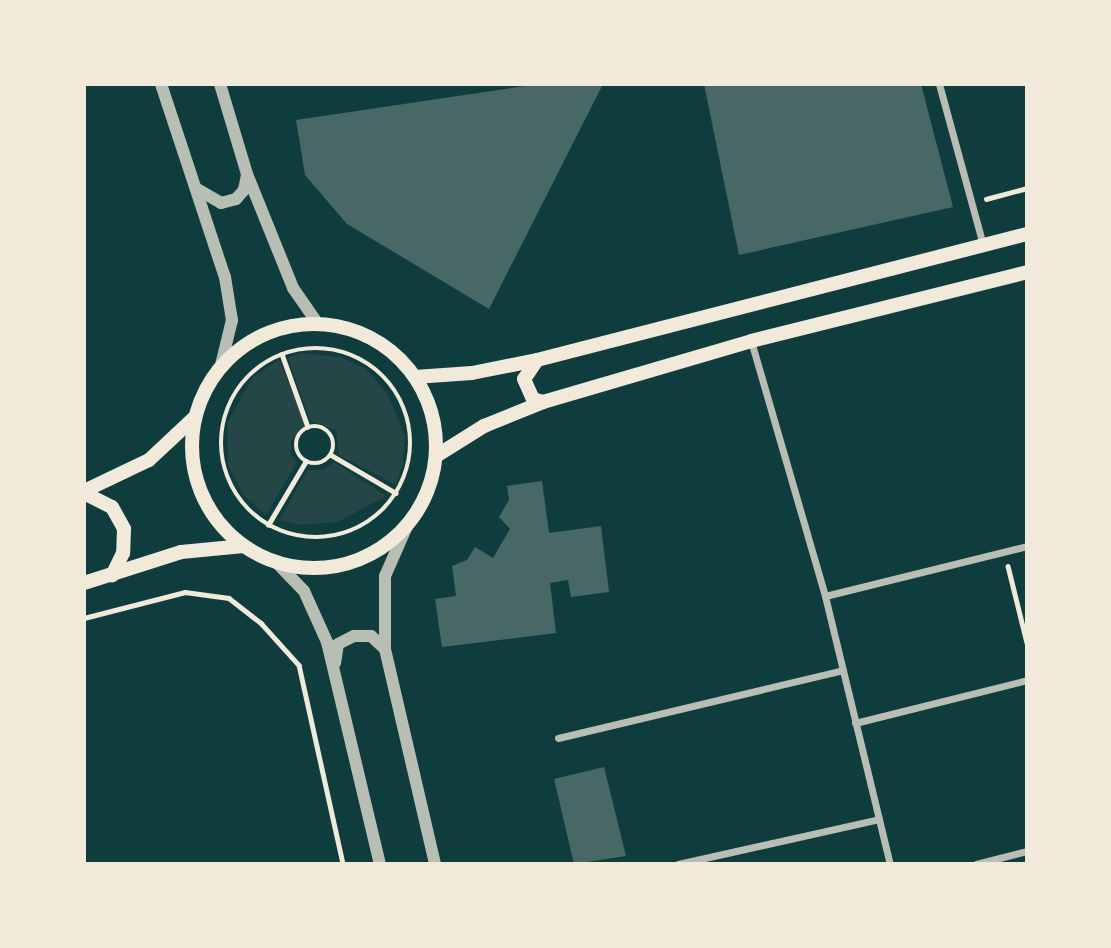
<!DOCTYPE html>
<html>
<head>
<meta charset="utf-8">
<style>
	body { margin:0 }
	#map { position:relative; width:1111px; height:948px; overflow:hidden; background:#0f3d3e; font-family:Commissioner,sans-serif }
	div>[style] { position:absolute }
	.green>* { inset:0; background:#244646 }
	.building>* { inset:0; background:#486865 }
	.path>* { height:4.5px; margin:-2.25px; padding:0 2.25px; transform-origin:2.25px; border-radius:2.25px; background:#f1e9da }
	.path>.ring { margin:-2.25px; padding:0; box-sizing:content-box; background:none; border:4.5px solid #f1e9da; border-radius:50% }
	.minor>* { height:7px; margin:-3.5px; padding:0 3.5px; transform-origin:3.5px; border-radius:3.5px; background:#b8beb3 }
	.tertiary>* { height:12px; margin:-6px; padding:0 6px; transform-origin:6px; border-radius:6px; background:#b8beb3 }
	.secondary>* { height:14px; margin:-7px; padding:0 7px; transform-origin:7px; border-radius:7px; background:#f1e9da }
	.secondary>.ring { margin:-7px; padding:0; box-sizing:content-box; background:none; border:14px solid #f1e9da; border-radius:50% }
	span { translate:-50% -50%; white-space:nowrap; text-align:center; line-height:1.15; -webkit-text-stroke:5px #f1e9da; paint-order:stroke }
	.frame { position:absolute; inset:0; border:86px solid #f1e9da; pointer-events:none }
</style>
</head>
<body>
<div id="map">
	<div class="green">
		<div style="clip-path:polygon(301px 353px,340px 357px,365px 368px,387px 393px,405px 436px,403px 463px,396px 485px,339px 455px,336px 430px,310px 421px,288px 358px)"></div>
		<div style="clip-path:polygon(279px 360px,306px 425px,291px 440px,291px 455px,297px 462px,266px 515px,244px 496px,228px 466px,227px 423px,253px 377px)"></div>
		<div style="clip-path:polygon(334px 462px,386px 496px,338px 522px,300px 525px,280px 520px,307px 470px,323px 470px)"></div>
	</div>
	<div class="building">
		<div style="clip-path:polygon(539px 84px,603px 84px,489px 309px,347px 224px,305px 175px,296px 120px)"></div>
		<div style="clip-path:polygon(704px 84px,921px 84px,953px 207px,739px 255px)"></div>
		<div style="clip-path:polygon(542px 481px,549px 533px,601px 526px,609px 592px,571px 597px,568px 580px,550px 583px,556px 633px,442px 647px,435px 599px,456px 596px,452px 566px,467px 560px,475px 547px,493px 558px,510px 529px,499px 517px,509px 500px,507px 486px)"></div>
		<div style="clip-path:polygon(604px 767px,626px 856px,574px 864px,554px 779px)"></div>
	</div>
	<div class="path">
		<div style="left:986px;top:199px;width:42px;rotate:-15deg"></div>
		<div class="ring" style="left:221px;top:348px;width:185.5px;height:185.5px"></div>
		<div style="left:282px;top:354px;width:77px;rotate:70.4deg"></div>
		<div class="ring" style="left:296px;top:426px;width:33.5px;height:33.5px"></div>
		<div style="left:331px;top:455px;width:75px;rotate:30.3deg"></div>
		<div style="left:268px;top:525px;width:74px;rotate:-59.3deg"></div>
		<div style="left:1008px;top:566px;width:79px;rotate:76.1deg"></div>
		<div style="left:84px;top:618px;width:104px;rotate:-14.4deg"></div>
		<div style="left:185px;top:592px;width:44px;rotate:7.8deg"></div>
		<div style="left:229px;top:598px;width:41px;rotate:38deg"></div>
		<div style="left:261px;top:623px;width:57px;rotate:47.9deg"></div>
		<div style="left:299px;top:665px;width:204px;rotate:77.5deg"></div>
	</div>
	<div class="minor">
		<div style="left:939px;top:84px;width:167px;rotate:74.7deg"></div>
		<div style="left:751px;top:341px;width:266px;rotate:73.8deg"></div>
		<div style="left:825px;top:596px;width:276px;rotate:76.4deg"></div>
		<div style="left:825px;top:596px;width:208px;rotate:-13.9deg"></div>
		<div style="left:855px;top:723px;width:177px;rotate:-14deg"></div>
		<div style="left:558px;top:738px;width:293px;rotate:-13.4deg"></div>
		<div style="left:678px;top:864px;width:206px;rotate:-12.6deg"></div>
		<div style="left:976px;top:864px;width:53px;rotate:-14.3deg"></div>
	</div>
	<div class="tertiary">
		<div style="left:161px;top:84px;width:203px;rotate:71.7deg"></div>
		<div style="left:225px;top:277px;width:44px;rotate:80.8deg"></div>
		<div style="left:232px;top:320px;width:46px;rotate:103.7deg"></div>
		<div style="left:220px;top:84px;width:94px;rotate:73.3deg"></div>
		<div style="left:247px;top:174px;width:123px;rotate:68deg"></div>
		<div style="left:293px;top:288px;width:44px;rotate:55.2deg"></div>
		<div style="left:197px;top:189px;width:28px;rotate:30deg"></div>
		<div style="left:221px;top:203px;width:16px;rotate:-15deg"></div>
		<div style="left:236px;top:199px;width:12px;rotate:-48deg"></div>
		<div style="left:244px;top:190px;width:16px;rotate:-79deg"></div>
		<div style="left:407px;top:526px;width:55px;rotate:113.7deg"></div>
		<div style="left:385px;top:576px;width:73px;rotate:90deg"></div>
		<div style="left:385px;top:649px;width:221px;rotate:76.9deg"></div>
		<div style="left:276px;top:562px;width:40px;rotate:46deg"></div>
		<div style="left:304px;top:591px;width:56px;rotate:65.7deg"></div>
		<div style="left:327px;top:642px;width:228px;rotate:76.6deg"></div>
		<div style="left:335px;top:663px;width:19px;rotate:-81deg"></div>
		<div style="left:338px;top:644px;width:18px;rotate:-27deg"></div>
		<div style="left:354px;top:636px;width:17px"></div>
		<div style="left:371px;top:636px;width:19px;rotate:43deg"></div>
	</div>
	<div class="secondary">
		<div class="ring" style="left:192px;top:324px;width:230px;height:230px"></div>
		<div style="left:537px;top:360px;width:23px;rotate:124deg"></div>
		<div style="left:524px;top:379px;width:22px;rotate:66deg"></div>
		<div style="left:533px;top:399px;width:10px;rotate:17deg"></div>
		<div style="left:415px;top:377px;width:57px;rotate:-4deg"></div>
		<div style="left:472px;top:373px;width:66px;rotate:-11.3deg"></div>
		<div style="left:537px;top:360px;width:506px;rotate:-14.42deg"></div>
		<div style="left:436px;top:456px;width:57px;rotate:-32deg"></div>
		<div style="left:484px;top:426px;width:64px;rotate:-22.1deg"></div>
		<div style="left:543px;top:402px;width:217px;rotate:-16.3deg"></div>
		<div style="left:751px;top:341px;width:284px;rotate:-14deg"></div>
		<div style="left:84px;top:491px;width:72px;rotate:-25.5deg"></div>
		<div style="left:149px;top:460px;width:62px;rotate:-43deg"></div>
		<div style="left:84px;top:493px;width:31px;rotate:27deg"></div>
		<div style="left:112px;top:507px;width:25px;rotate:61deg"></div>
		<div style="left:124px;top:529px;width:24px;rotate:92deg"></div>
		<div style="left:123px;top:553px;width:25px;rotate:116deg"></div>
		<div style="left:84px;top:583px;width:102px;rotate:-17.7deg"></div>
		<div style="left:181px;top:552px;width:63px;rotate:-5.4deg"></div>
	</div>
	<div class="frame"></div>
</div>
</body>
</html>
